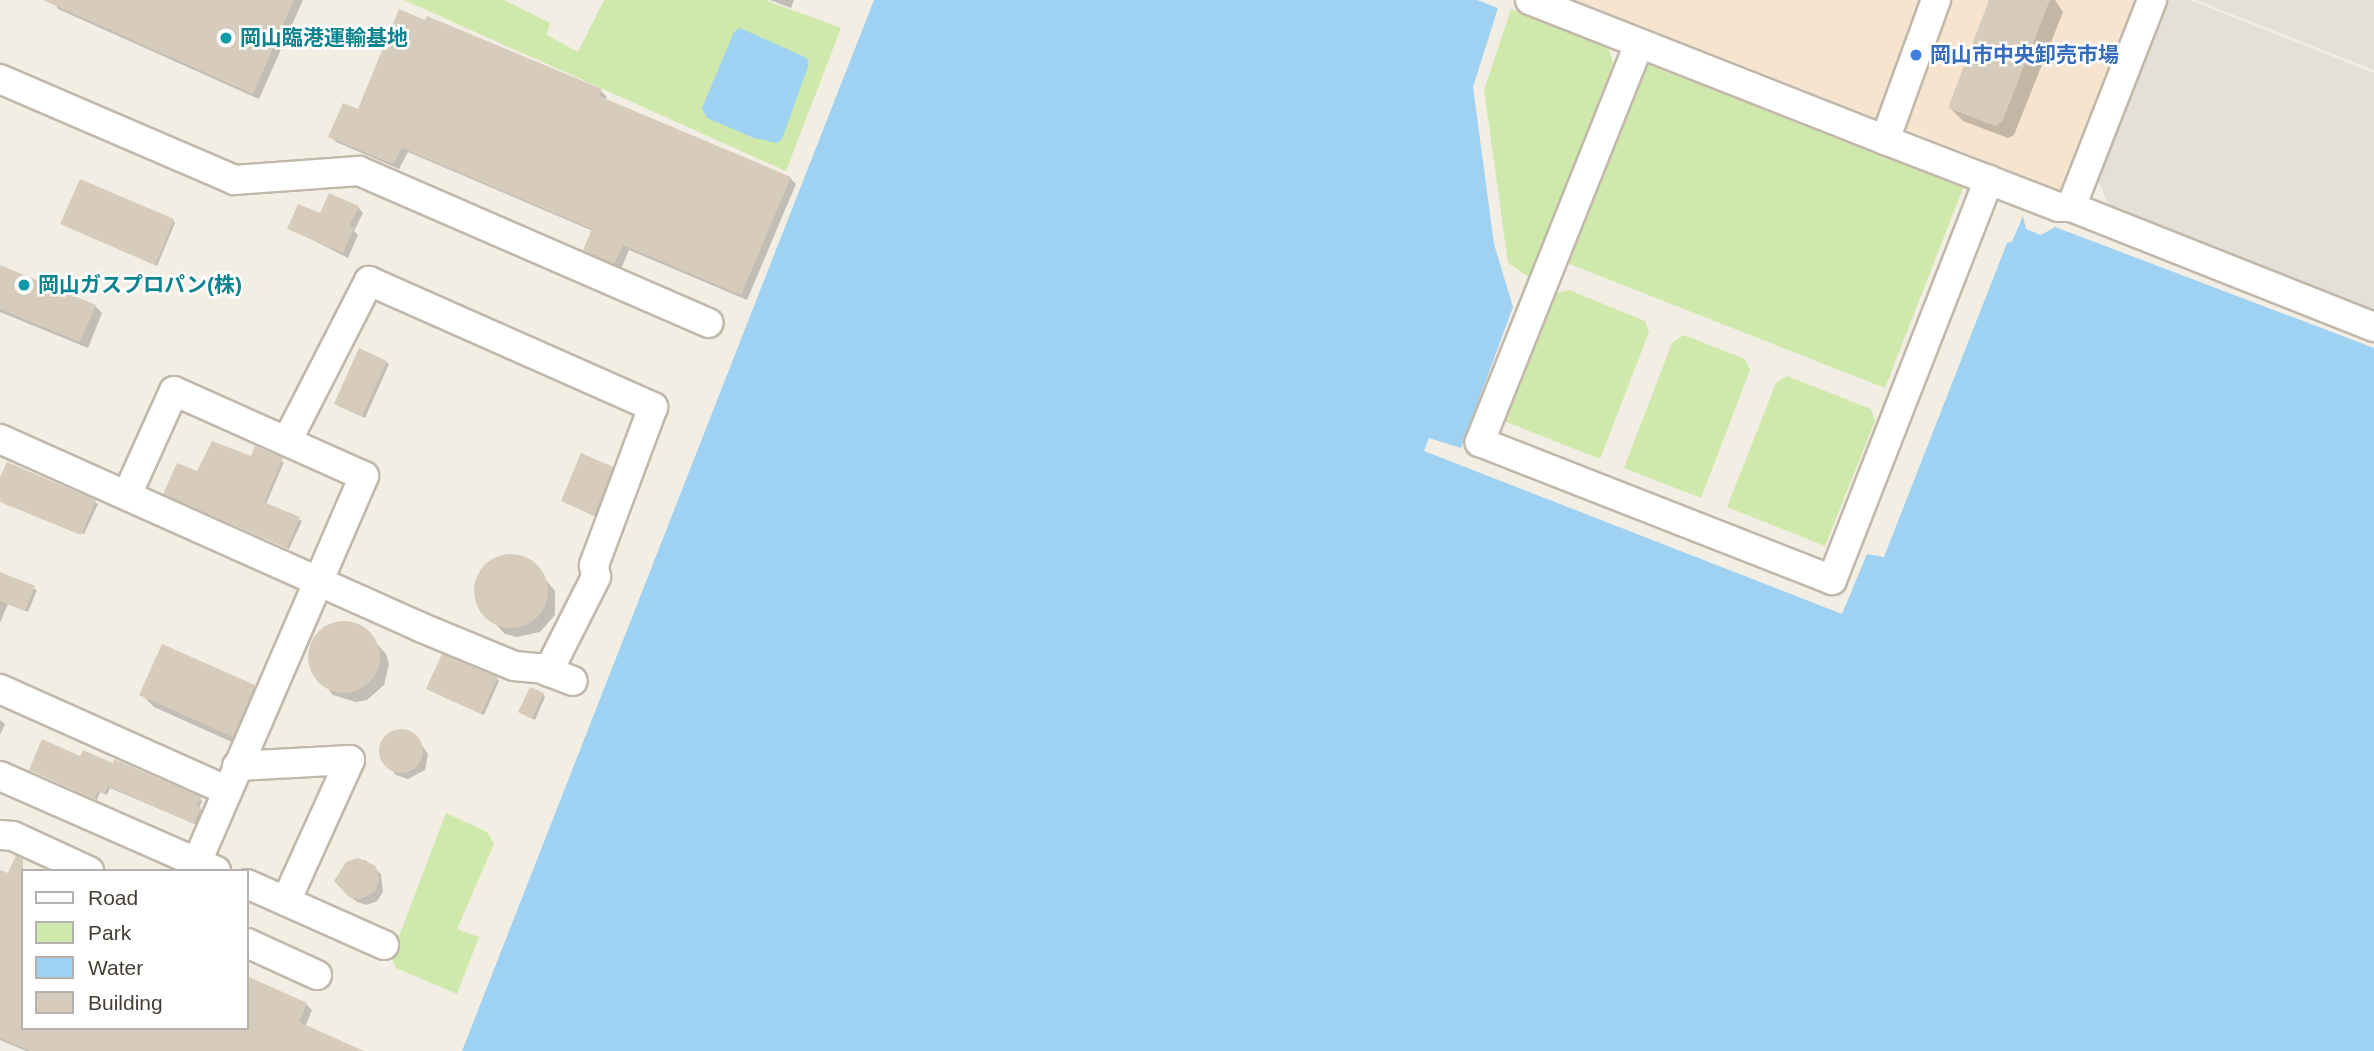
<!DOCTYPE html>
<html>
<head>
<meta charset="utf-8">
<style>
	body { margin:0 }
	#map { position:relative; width:2374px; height:1051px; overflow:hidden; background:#f3eee4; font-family:Arial,"Noto Sans JP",sans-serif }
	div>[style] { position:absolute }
	.commercial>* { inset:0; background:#f6e4ce }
	.industrial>* { inset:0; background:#e4dfd9 }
	.green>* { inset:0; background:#cee9ab }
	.water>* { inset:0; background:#9ed1f2 }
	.shadow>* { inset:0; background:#0003 }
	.building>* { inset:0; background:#d7ccbc }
	.round { border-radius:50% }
	.roads { filter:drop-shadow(2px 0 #c1b8a9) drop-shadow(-2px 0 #c1b8a9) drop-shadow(0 2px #c1b8a9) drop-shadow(0 -2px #c1b8a9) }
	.minor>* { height:28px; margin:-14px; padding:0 14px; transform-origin:14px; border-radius:14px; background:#fff }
	.dots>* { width:19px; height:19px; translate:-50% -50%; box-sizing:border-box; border:4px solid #fff; border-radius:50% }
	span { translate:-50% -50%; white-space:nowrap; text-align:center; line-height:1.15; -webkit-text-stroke:5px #fff; paint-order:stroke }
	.culture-label { font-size:21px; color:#0d838f; font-weight:700 }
	.left { translate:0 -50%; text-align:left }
	.shop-label { font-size:21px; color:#366cbe; font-weight:700 }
	.legend { position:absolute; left:21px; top:869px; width:228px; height:161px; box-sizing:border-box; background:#fff; border:2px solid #b5b2ae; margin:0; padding:9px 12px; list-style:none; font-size:21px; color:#453e34 }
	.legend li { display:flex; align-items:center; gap:14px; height:35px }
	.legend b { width:35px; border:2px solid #b5b2ae }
</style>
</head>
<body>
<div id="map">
	<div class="commercial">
		<div style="clip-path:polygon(1576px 0,2136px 0,2061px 190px)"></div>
	</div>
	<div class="industrial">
		<div style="clip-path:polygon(2168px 0,2190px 0,2374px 73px,2374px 312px,2110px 209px,2098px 180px)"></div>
		<div style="clip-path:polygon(2196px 0,2374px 0,2374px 70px)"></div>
	</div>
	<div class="green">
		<div style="clip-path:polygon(404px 0,504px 0,550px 23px,547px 35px,578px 52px,604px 0,765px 0,841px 28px,786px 171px)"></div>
		<div style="clip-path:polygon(1511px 9px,1608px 46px,1613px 63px,1530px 278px,1508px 263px,1484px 90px)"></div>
		<div style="clip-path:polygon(1644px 63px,1963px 188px,1885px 388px,1567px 263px)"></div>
		<div style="clip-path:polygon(1569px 290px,1645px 321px,1649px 332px,1600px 459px,1504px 421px,1554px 294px)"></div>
		<div style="clip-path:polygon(1684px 335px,1745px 359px,1750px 370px,1701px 498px,1624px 468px,1672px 343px)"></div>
		<div style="clip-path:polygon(1787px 376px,1871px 409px,1875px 421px,1825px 546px,1727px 507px,1776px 383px)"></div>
		<div style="clip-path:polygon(446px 813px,487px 832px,494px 844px,457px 929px,479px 937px,457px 994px,396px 968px,391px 957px)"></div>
	</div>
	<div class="water">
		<div style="clip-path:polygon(874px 0,1477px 0,1498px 8px,1473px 87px,1494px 244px,1513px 307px,1461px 448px,1429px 438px,1424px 451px,1842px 614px,1867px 554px,1884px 557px,2007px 243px,2012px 242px,2023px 216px,2026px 229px,2041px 235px,2055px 227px,2374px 348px,2374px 1051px,462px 1051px)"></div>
		<div style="clip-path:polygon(740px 28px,807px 58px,809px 64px,782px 139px,777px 143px,754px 138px,707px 118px,702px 108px,734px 32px)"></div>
	</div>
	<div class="shadow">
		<div style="clip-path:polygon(53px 0,303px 0,259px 99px,58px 9px)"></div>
		<div style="clip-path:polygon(770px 0,794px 0,791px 8px)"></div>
		<div style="clip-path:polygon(1991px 0,2055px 0,2063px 12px,2014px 135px,2008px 138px,1963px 121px,1950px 108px)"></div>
		<div style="clip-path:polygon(601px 91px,607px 97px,605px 101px,790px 178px,796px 184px,747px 300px,629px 250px,621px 269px,591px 256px,585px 250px,593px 231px,408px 152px,399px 169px,336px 142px,330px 136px,359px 111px)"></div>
		<div style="clip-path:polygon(358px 207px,363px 213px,354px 231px,358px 235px,348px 258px,289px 228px,321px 216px)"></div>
		<div style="clip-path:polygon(173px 220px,175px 223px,157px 266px,62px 224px)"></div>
		<div style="clip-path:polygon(0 267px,95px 306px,102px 313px,88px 348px,0 312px)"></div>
		<div style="clip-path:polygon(386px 362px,389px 364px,365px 418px,338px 406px)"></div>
		<div style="clip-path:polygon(252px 458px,284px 462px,266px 504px,302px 521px,289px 549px,168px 496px,198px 474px)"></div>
		<div style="clip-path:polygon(612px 469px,614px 471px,597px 517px,563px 501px)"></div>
		<div style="clip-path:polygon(0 482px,95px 502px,98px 504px,84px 534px,0 500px)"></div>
		<div style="clip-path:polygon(508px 556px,531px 562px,555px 591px,555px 615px,540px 632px,517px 637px,505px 634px,479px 607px,476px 584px,487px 565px)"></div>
		<div style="clip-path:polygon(0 573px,37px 590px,28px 612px,8px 604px,0 623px)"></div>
		<div style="clip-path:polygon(335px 623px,355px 623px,363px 628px,386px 654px,389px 664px,384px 685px,367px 700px,356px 702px,333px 695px,310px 665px,309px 654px,313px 640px,325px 626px)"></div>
		<div style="clip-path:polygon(163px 647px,254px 687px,267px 699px,245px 748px,154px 707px,141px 694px)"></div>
		<div style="clip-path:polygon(497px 679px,499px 681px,484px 715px,431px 691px)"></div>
		<div style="clip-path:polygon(543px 694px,545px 697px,535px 720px,520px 712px)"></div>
		<div style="clip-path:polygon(0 720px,5px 724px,0 735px)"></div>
		<div style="clip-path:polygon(395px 732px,412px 733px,418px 740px,428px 754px,425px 770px,408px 779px,396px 775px,390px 768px,382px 758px,385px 738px)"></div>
		<div style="clip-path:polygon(81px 758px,200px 798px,202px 801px,199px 808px,203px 811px,197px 825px,110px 788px,107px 795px,100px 792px,97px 800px,31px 770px)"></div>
		<div style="clip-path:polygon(365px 860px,381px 874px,383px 892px,377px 901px,367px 905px,357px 902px,350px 896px,347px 863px)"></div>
		<div style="clip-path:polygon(13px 865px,25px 871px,23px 1028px,247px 1028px,247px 978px,306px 1004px,312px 1010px,305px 1027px,360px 1051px,26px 1051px,0 1040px,0 871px,9px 875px)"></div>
	</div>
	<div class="building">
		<div style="clip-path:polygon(43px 0,294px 0,253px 94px)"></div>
		<div style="clip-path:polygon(1989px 0,2050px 0,2002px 122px,1995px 126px,1948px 108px)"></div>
		<div style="clip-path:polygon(399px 9px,425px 20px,427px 16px,451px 26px,602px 89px,599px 96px,791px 177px,741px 295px,623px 245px,614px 264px,583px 250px,592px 229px,402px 148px,393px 164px,328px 137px,343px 103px,358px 109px)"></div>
		<div style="clip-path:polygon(80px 179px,174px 219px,155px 265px,60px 224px)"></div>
		<div style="clip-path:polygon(329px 193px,359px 206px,349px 226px,354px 228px,343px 253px,287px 229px,298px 204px,320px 213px)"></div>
		<div style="clip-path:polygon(0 265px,96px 305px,80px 342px,0 309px)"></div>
		<div style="clip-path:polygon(359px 348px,387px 361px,362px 416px,334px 404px)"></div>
		<div style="clip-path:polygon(212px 441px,251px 456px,255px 446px,283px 458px,264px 502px,300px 517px,287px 548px,163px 494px,177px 463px,197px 471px)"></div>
		<div style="clip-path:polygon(581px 453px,613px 467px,594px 516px,561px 501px)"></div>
		<div style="clip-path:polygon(7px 462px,96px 500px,81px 535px,0 502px,0 477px)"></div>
		<div class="round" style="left:474px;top:554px;width:74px;height:74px"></div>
		<div style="clip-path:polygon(0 572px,35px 586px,25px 611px,0 601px)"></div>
		<div class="round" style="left:308px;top:621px;width:72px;height:72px"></div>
		<div style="clip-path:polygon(162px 644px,255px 685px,233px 737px,139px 695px)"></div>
		<div style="clip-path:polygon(442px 654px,498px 677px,481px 714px,426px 689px)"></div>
		<div style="clip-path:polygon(530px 687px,544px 693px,532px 719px,518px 712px)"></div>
		<div class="round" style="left:379px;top:729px;width:44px;height:44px"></div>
		<div style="clip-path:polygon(42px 739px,80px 756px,83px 750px,113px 763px,114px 759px,201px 797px,197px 806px,201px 807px,194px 824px,108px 786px,104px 794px,98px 791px,94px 799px,29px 770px)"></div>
		<div style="clip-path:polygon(16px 855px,23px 859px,23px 1028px,247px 1028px,247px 976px,307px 1003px,299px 1022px,364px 1051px,30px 1051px,0 1038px,0 870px,8px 873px)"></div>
		<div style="clip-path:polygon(358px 858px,376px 866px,379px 879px,375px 892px,360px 899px,349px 897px,334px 881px,346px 862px)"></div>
	</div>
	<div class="roads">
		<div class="minor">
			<div style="left:1530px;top:0;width:382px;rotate:21.5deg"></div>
			<div style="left:1885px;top:140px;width:186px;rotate:21.1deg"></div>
			<div style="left:2059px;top:207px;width:12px"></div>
			<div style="left:2071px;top:207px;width:326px;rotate:21.6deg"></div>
			<div style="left:1639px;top:44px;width:429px;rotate:111.8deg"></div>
			<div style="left:1480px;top:442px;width:378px;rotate:21.4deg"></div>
			<div style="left:1832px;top:580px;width:430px;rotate:-68.6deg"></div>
			<div style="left:0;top:79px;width:255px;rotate:23.3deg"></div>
			<div style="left:234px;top:180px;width:125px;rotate:-4.1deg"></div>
			<div style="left:359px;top:171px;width:381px;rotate:23.5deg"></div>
			<div style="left:1885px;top:140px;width:149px;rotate:-70deg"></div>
			<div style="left:2071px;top:207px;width:222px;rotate:-68.6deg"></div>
			<div style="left:0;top:439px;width:460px;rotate:24.1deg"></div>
			<div style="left:420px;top:627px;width:102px;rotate:22.5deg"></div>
			<div style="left:514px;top:666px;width:25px;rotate:5deg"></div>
			<div style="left:539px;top:668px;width:36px;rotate:21deg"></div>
			<div style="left:287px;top:441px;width:180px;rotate:-62.9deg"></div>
			<div style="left:369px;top:281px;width:311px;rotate:23.9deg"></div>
			<div style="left:653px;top:407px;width:169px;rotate:110.5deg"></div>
			<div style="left:594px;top:565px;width:12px;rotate:81deg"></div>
			<div style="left:596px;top:577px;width:106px;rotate:116.8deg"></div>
			<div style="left:127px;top:495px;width:114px;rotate:-65.7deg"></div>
			<div style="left:174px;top:391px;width:208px;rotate:24.1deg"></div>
			<div style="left:364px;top:476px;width:421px;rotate:113.4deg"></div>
			<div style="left:0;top:689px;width:248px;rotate:24.1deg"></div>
			<div style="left:237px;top:766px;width:113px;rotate:-3deg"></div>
			<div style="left:350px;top:760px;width:155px;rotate:114.4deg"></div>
			<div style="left:0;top:776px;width:236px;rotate:23.7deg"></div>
			<div style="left:0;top:835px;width:13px;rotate:4deg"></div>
			<div style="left:13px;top:836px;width:84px;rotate:24.7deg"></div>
			<div style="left:247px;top:884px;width:150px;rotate:24deg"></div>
			<div style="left:247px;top:943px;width:77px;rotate:24.6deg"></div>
		</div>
	</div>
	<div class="dots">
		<div style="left:226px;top:38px;background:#0f9aa8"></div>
		<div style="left:1916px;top:55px;background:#3f7fe0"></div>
		<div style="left:24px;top:285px;background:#0f9aa8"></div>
	</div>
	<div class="culture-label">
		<span class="left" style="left:240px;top:38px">岡山臨港運輸基地</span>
		<span class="left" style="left:38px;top:285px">岡山ガスプロパン(株)</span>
	</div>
	<div class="shop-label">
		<span class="left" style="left:1930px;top:55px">岡山市中央卸売市場</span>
	</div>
	<ul class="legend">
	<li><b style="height:9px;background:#fff"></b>Road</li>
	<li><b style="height:19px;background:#cee9ab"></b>Park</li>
	<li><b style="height:19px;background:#9ed1f2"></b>Water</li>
	<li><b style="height:19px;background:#d7ccbc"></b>Building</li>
	</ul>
</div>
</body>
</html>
